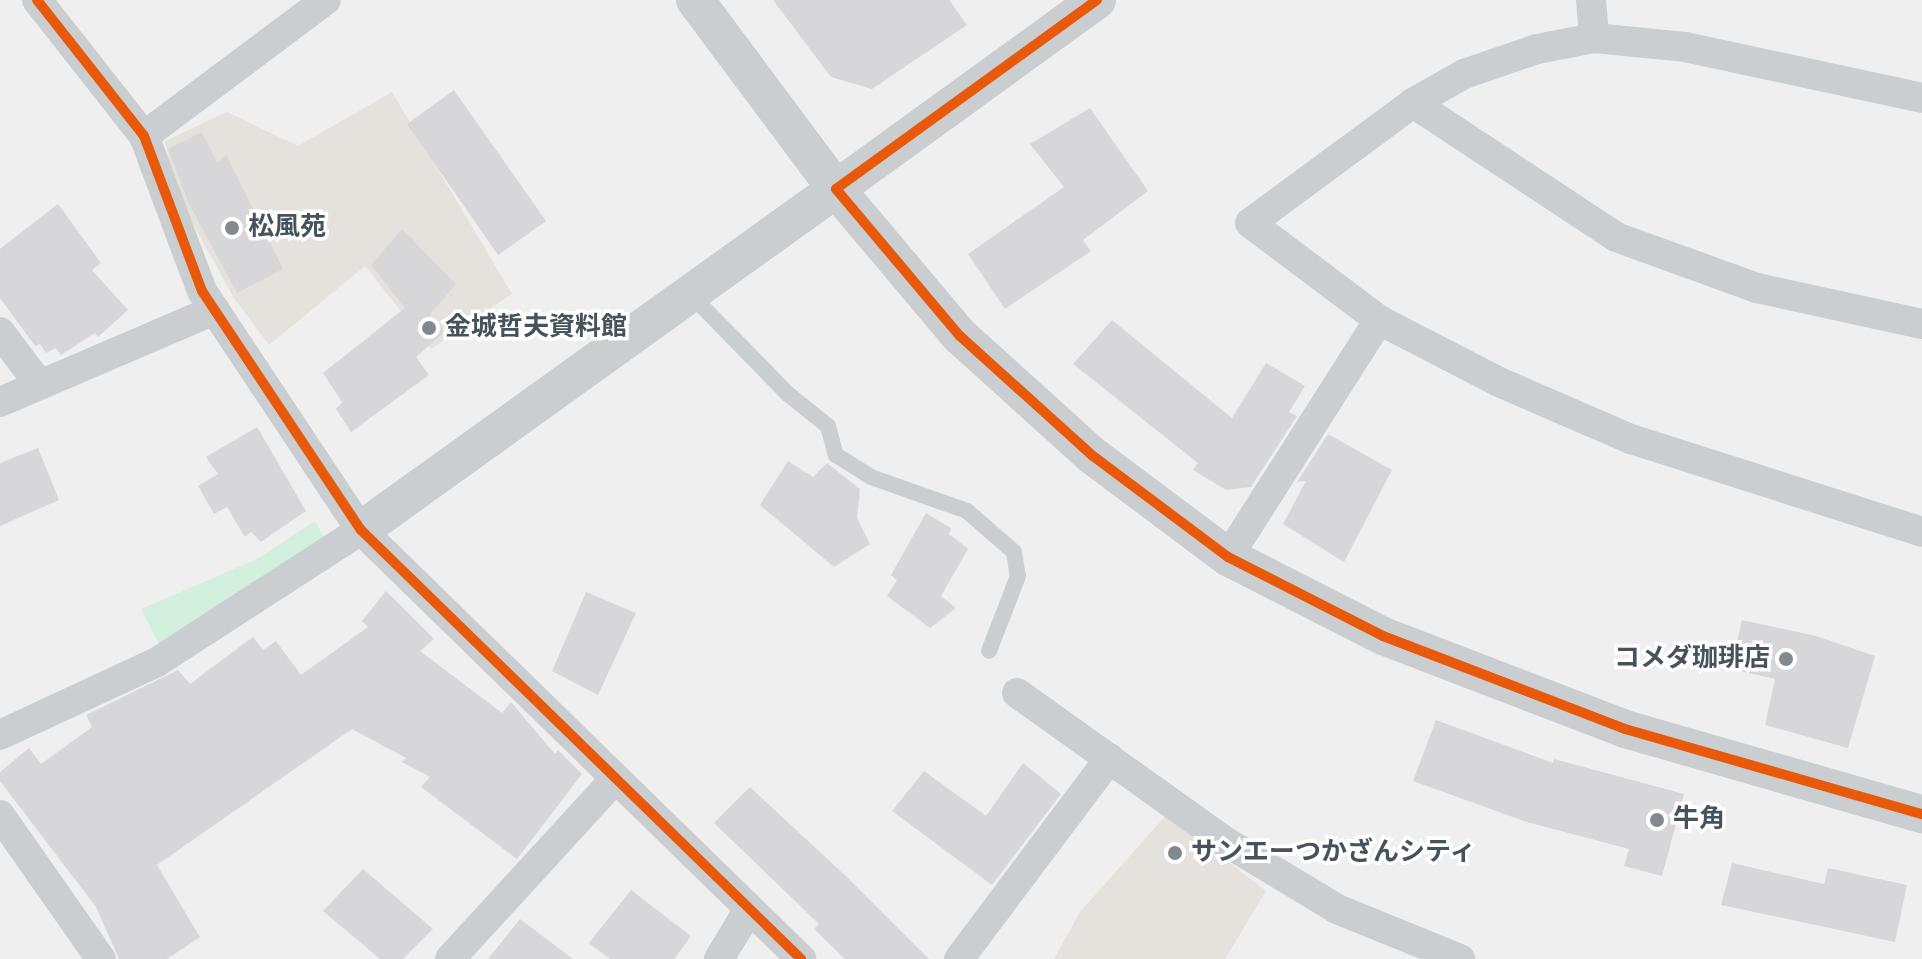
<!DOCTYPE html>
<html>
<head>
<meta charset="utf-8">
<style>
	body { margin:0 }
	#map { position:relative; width:1922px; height:959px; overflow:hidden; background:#f0efef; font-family:"Sofia Sans Condensed","Noto Sans JP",sans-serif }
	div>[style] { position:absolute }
	.commercial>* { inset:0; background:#e5e2dd }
	.green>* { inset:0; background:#d3efdd }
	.building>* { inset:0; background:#d7d7d9 }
	.service>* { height:16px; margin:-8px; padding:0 8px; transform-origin:8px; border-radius:8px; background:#cbced0 }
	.minor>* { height:30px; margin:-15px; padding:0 15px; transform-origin:15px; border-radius:15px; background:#cbced0 }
	.tertiary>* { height:38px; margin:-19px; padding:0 19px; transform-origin:19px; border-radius:19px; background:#cbced0 }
	.cycleway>* { height:10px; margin:-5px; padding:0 5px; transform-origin:5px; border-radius:5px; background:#e8590c }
	.dots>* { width:22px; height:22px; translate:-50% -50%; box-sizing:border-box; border:4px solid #fff; border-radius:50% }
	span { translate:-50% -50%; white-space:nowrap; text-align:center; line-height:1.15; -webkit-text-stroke:7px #fff; paint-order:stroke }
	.poi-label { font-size:26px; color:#46525c; font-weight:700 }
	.left { translate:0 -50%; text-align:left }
	.right { translate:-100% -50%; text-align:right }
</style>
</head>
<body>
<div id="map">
	<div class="commercial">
		<div style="clip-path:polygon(392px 92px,512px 294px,431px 349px,365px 266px,269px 345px,234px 298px,175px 192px,165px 141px,227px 112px,298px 146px)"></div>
		<div style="clip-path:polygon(1167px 814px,1266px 891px,1225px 959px,1054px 959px,1080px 912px)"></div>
	</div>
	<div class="green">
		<div style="clip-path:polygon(315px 521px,324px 537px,161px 648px,141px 609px,257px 559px)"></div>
	</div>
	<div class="building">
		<div style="clip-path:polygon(773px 0,949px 0,967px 25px,872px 89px,831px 77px)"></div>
		<div style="clip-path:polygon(454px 90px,546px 221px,498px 255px,407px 124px)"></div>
		<div style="clip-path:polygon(1090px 108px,1148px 191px,1083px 240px,1091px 251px,1005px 309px,968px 254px,1064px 187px,1030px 144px)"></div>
		<div style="clip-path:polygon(202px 132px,217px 162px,226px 155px,283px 269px,237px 293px,189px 204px,168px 149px)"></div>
		<div style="clip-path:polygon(58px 204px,101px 263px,92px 270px,128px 310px,98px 337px,95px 333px,61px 355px,56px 348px,46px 353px,40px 344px,35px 346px,0 298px,0 249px)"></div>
		<div style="clip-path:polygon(402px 229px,456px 284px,429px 315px,444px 332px,416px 357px,429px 375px,351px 432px,336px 409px,342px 402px,323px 373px,405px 308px,371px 265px)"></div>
		<div style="clip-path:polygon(1112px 320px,1232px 418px,1266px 363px,1305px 386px,1289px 412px,1297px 416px,1251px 487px,1226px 490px,1193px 470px,1198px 463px,1073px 364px)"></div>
		<div style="clip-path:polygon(257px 427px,306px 511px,261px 542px,251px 532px,245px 537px,227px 507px,214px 514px,198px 486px,218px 474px,206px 457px)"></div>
		<div style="clip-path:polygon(1328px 434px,1392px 470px,1344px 562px,1283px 524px,1306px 481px,1297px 482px)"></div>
		<div style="clip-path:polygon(38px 448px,59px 500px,0 526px,0 463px)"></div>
		<div style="clip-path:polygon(788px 461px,813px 477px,827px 463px,860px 489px,857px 518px,870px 544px,834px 567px,760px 505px)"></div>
		<div style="clip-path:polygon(926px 513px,951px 528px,949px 534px,968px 549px,941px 596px,956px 608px,930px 628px,887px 596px,897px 580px,891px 575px)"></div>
		<div style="clip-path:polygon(386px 591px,434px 639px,420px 651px,502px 713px,511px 702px,555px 754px,558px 750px,582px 774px,517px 859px,421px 787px,430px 777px,402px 762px,406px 758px,352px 729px,157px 865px,200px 937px,167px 959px,119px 959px,96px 907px,0 781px,0 772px,29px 748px,41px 764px,92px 727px,86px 715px,178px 670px,190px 684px,253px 637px,263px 650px,276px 641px,301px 675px,368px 627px,362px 621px)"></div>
		<div style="clip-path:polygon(586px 592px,636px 613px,598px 695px,552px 671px)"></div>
		<div style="clip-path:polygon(1742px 620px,1816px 636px,1875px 656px,1848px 748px,1765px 725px,1775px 679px,1731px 669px)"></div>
		<div style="clip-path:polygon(1436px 720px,1553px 763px,1554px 759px,1684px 794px,1662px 876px,1624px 866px,1629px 849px,1527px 822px,1413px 781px)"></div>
		<div style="clip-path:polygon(1023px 763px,1061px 794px,992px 885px,892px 811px,924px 771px,986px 816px)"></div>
		<div style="clip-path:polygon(750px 787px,849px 879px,929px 959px,845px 959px,814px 929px,819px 924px,714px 823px)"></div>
		<div style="clip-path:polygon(1732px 863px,1824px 884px,1828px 868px,1907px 885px,1895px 942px,1721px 905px)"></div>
		<div style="clip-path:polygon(363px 869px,433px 929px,403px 959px,380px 959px,323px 911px)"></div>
		<div style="clip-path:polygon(631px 890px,691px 936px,674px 959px,610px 959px,589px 943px)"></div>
		<div style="clip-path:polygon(520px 919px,573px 959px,488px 959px)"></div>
	</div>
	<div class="service">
		<div style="left:691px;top:295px;width:139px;rotate:45.6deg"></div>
		<div style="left:788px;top:394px;width:51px;rotate:38.7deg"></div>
		<div style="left:828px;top:426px;width:30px;rotate:75deg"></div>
		<div style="left:836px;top:455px;width:41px;rotate:32.2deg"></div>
		<div style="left:871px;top:477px;width:102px;rotate:19.5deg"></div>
		<div style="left:967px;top:511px;width:62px;rotate:41.1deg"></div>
		<div style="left:1014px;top:552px;width:24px;rotate:81deg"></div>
		<div style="left:1018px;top:576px;width:80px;rotate:111.1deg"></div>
	</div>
	<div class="minor">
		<div style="left:37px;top:0;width:173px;rotate:51.8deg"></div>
		<div style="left:144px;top:136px;width:165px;rotate:69.5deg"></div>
		<div style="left:202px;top:291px;width:287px;rotate:56.4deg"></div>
		<div style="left:361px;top:530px;width:615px;rotate:44.27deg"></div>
		<div style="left:1591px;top:0;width:38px;rotate:85deg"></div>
		<div style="left:1594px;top:38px;width:58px;rotate:169.1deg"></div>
		<div style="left:1537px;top:49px;width:77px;rotate:161.1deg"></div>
		<div style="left:1464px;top:74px;width:59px;rotate:150.4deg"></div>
		<div style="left:1413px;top:103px;width:202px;rotate:143.6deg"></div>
		<div style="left:1250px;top:223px;width:161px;rotate:36.9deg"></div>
		<div style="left:1379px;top:320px;width:135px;rotate:27.3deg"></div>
		<div style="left:1499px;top:382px;width:144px;rotate:23.4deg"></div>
		<div style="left:1631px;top:439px;width:305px;rotate:17.7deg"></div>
		<div style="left:1594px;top:38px;width:91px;rotate:5.6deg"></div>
		<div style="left:1685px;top:47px;width:242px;rotate:12.1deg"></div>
		<div style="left:1413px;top:103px;width:243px;rotate:33.4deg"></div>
		<div style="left:1616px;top:237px;width:150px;rotate:19.9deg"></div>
		<div style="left:1757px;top:288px;width:169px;rotate:12.3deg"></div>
		<div style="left:144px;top:136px;width:227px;rotate:-36.8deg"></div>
		<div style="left:0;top:332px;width:66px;rotate:53deg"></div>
		<div style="left:0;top:402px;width:234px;rotate:-23.2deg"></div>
		<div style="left:1228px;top:557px;width:281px;rotate:-57.5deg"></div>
		<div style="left:1017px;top:693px;width:257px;rotate:35.5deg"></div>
		<div style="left:1226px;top:842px;width:130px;rotate:31.1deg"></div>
		<div style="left:1337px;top:909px;width:133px;rotate:22.1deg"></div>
		<div style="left:0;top:735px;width:173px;rotate:-24.9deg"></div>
		<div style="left:157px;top:662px;width:243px;rotate:-32.9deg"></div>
		<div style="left:0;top:815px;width:176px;rotate:55deg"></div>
		<div style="left:450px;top:959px;width:244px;rotate:-47.5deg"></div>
		<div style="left:719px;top:959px;width:58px;rotate:-59deg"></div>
		<div style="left:959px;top:959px;width:251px;rotate:-53.1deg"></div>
	</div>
	<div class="tertiary">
		<div style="left:1097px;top:0;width:322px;rotate:144.1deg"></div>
		<div style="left:836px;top:189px;width:192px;rotate:49.9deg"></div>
		<div style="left:960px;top:336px;width:179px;rotate:42.1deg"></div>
		<div style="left:1093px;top:456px;width:169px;rotate:36.8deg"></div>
		<div style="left:1228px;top:557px;width:174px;rotate:27deg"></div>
		<div style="left:1383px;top:636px;width:259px;rotate:21deg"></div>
		<div style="left:1625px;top:729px;width:309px;rotate:16deg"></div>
		<div style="left:361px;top:530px;width:585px;rotate:-35.67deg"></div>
		<div style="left:836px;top:189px;width:236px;rotate:-126.7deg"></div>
	</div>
	<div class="cycleway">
		<div style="left:37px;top:0;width:173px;rotate:51.8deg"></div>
		<div style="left:144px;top:136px;width:165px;rotate:69.5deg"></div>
		<div style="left:202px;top:291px;width:287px;rotate:56.4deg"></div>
		<div style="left:361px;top:530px;width:615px;rotate:44.27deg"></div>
		<div style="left:1097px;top:0;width:322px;rotate:144.1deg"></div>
		<div style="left:836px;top:189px;width:192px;rotate:49.9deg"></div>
		<div style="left:960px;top:336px;width:179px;rotate:42.1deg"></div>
		<div style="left:1093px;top:456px;width:169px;rotate:36.8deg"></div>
		<div style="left:1228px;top:557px;width:174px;rotate:27deg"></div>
		<div style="left:1383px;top:636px;width:259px;rotate:21deg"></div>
		<div style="left:1625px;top:729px;width:309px;rotate:16deg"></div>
	</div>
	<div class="dots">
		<div style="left:232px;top:228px;background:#82898f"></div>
		<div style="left:429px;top:328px;background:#82898f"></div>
		<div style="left:1786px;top:659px;background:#82898f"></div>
		<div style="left:1657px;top:820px;background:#82898f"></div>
		<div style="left:1175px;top:853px;background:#82898f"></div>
	</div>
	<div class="poi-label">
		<span class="left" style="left:248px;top:228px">松風苑</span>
		<span class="left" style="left:445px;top:328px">金城哲夫資料館</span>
		<span class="right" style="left:1770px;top:659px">コメダ珈琲店</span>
		<span class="left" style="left:1673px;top:820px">牛角</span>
		<span class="left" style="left:1191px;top:853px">サンエーつかざんシティ</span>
	</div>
</div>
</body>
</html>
